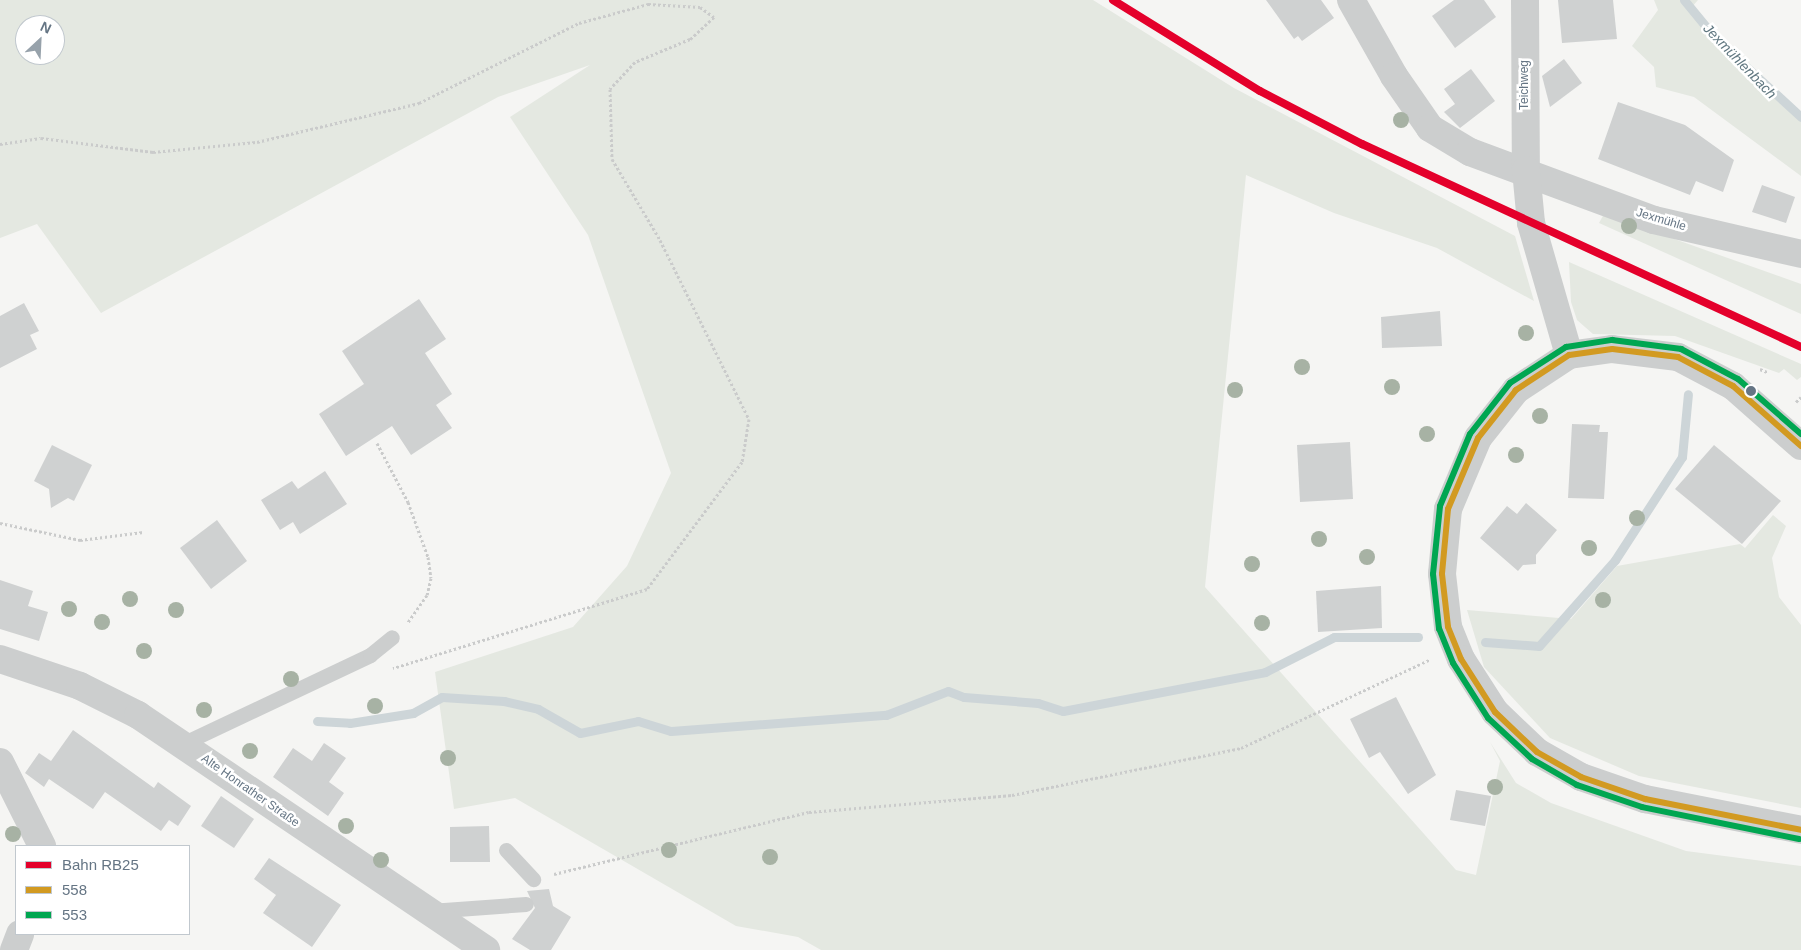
<!DOCTYPE html>
<html>
<head>
<meta charset="utf-8">
<style>
	body { margin:0 }
	#map { position:relative; width:1801px; height:950px; overflow:hidden; background:#f5f5f3; font-family:Arial,sans-serif }
	div>[style] { position:absolute }
	.green>* { inset:0; background:#e4e8e1 }
	.stream>* { height:9px; margin:-4.5px; padding:0 4.5px; transform-origin:4.5px; border-radius:4.5px; background:#cdd5d8 }
	.building>* { inset:0; background:#cfd1d1 }
	.path>* { height:3px; margin-top:-1.5px; transform-origin:0; background:repeating-linear-gradient(90deg,#cacbcb 0 2.5px,transparent 0 5px) }
	.service>* { height:15px; margin:-7.5px; padding:0 7.5px; transform-origin:7.5px; border-radius:7.5px; background:#cccece }
	.minor>* { height:28px; margin:-14px; padding:0 14px; transform-origin:14px; border-radius:14px; background:#cccece }
	.tertiary>* { height:28px; margin:-14px; padding:0 14px; transform-origin:14px; border-radius:14px; background:#cccece }
	.bus-1>* { height:6px; margin:-3px; padding:0 3px; transform-origin:3px; border-radius:3px; background:#d29a21 }
	.bus-2>* { height:6px; margin:-3px; padding:0 3px; transform-origin:3px; border-radius:3px; background:#00a651 }
	.rail-1>* { height:8px; margin:-4px; padding:0 4px; transform-origin:4px; border-radius:4px; background:#e4002b }
	.trees>* { width:16px; height:16px; margin:-8px; border-radius:50%; background:#a7b2a4 }
	.dots>* { width:14px; height:14px; translate:-50% -50%; box-sizing:border-box; border:2px solid #fff; border-radius:50% }
	span { translate:-50% -50%; white-space:nowrap; text-align:center; line-height:1.15; -webkit-text-stroke:5px #fff; paint-order:stroke }
	.street-label { font-size:12px; color:#657584 }
	.water-label { font-size:14px; color:#607780; font-style:italic }
	.legend { position:absolute; left:15px; top:845px; width:175px; height:90px; box-sizing:border-box; background:#fff; border:1px solid #c1c8ce; margin:0; padding:6px 9px; list-style:none; font-size:15px; color:#657584 }
	.legend li { display:flex; align-items:center; gap:10px; height:25px }
	.legend b { width:25px; border:1px solid #c1c8ce }
	.north { position:absolute; left:15px; top:15px; width:50px; height:50px; box-sizing:border-box; background:#fff; border:1px solid #c1c8ce; border-radius:50%; rotate:25deg; font-size:14px; font-weight:700; line-height:20px; text-align:center; color:#657584 }
	.north::after { content:''; display:block; margin:auto; width:18px; height:22px; background:#97a2ab; clip-path:polygon(50% 0,100% 100%,50% 72%,0 100%) }
</style>
</head>
<body>
<div id="map">
	<div class="green">
		<div style="clip-path:polygon(evenodd,0 0,1093px 0,1234px 88px,1515px 236px,1534px 301px,1437px 248px,1334px 213px,1246px 175px,1205px 587px,1456px 870px,1476px 875px,1500px 761px,1490px 742px,1516px 783px,1551px 803px,1686px 851px,1801px 866px,1801px 950px,821px 950px,798px 937px,736px 926px,515px 798px,454px 809px,435px 672px,573px 627px,627px 566px,671px 473px,588px 235px,510px 117px,590px 65px,498px 97px,101px 313px,37px 224px,0 238px,0 0,25px 25px,55px 25px,55px 55px,25px 55px,25px 25px)"></div>
		<div style="clip-path:polygon(1654px 0,1698px 0,1691px 8px,1717px 40px,1801px 117px,1801px 176px,1694px 97px,1656px 87px,1654px 67px,1632px 46px,1658px 10px)"></div>
		<div style="clip-path:polygon(1604px 214px,1801px 284px,1801px 314px,1599px 223px)"></div>
		<div style="clip-path:polygon(1569px 262px,1801px 364px,1801px 377px,1797px 380px,1784px 369px,1779px 373px,1675px 336px,1593px 334px,1577px 320px,1571px 302px)"></div>
		<div style="clip-path:polygon(1773px 515px,1786px 526px,1772px 558px,1779px 597px,1801px 625px,1801px 808px,1639px 776px,1550px 738px,1484px 667px,1467px 610px,1571px 619px,1617px 566px,1740px 544px,1745px 548px)"></div>
	</div>
	<div class="stream">
		<div style="left:1684px;top:0;width:52px;rotate:50.5deg"></div>
		<div style="left:1717px;top:40px;width:114px;rotate:42.5deg"></div>
		<div style="left:1485px;top:642px;width:54px;rotate:4.2deg"></div>
		<div style="left:1539px;top:646px;width:115px;rotate:-48.5deg"></div>
		<div style="left:1615px;top:560px;width:123px;rotate:-57deg"></div>
		<div style="left:1682px;top:457px;width:63px;rotate:-84.6deg"></div>
		<div style="left:317px;top:721px;width:33px;rotate:3deg"></div>
		<div style="left:350px;top:723px;width:64px;rotate:-9deg"></div>
		<div style="left:413px;top:713px;width:33px;rotate:-29deg"></div>
		<div style="left:442px;top:697px;width:62px;rotate:3.7deg"></div>
		<div style="left:504px;top:701px;width:35px;rotate:13deg"></div>
		<div style="left:538px;top:709px;width:48px;rotate:29.7deg"></div>
		<div style="left:580px;top:733px;width:59px;rotate:-11.7deg"></div>
		<div style="left:638px;top:721px;width:34px;rotate:17deg"></div>
		<div style="left:671px;top:731px;width:216px;rotate:-4.3deg"></div>
		<div style="left:886px;top:715px;width:66px;rotate:-21.2deg"></div>
		<div style="left:948px;top:691px;width:17px;rotate:21deg"></div>
		<div style="left:964px;top:697px;width:74px;rotate:4.6deg"></div>
		<div style="left:1038px;top:703px;width:26px;rotate:18deg"></div>
		<div style="left:1063px;top:711px;width:206px;rotate:-10.9deg"></div>
		<div style="left:1265px;top:672px;width:77px;rotate:-26.9deg"></div>
		<div style="left:1334px;top:637px;width:84px"></div>
	</div>
	<div class="building">
		<div style="clip-path:polygon(1266px 0,1321px 0,1334px 18px,1302px 41px,1298px 36px,1294px 39px)"></div>
		<div style="clip-path:polygon(1454px 0,1484px 0,1496px 17px,1455px 48px,1432px 16px)"></div>
		<div style="clip-path:polygon(1558px 0,1613px 0,1617px 39px,1562px 43px)"></div>
		<div style="clip-path:polygon(1564px 59px,1582px 83px,1550px 107px,1542px 76px)"></div>
		<div style="clip-path:polygon(1471px 69px,1495px 101px,1460px 128px,1444px 112px,1455px 104px,1444px 89px)"></div>
		<div style="clip-path:polygon(1618px 102px,1685px 125px,1734px 160px,1723px 192px,1696px 181px,1690px 195px,1598px 159px)"></div>
		<div style="clip-path:polygon(1762px 185px,1795px 197px,1786px 223px,1752px 212px)"></div>
		<div style="clip-path:polygon(419px 299px,446px 339px,425px 353px,452px 394px,436px 405px,452px 428px,411px 455px,392px 426px,346px 456px,319px 414px,364px 384px,342px 351px)"></div>
		<div style="clip-path:polygon(24px 303px,39px 331px,30px 335px,37px 349px,0 368px,0 316px)"></div>
		<div style="clip-path:polygon(1440px 311px,1442px 346px,1382px 348px,1381px 317px)"></div>
		<div style="clip-path:polygon(1572px 424px,1600px 425px,1599px 432px,1608px 432px,1604px 499px,1568px 498px)"></div>
		<div style="clip-path:polygon(1350px 442px,1353px 499px,1300px 502px,1297px 445px)"></div>
		<div style="clip-path:polygon(52px 445px,92px 465px,74px 501px,68px 498px,51px 508px,49px 489px,34px 481px)"></div>
		<div style="clip-path:polygon(1714px 445px,1781px 501px,1742px 544px,1675px 489px)"></div>
		<div style="clip-path:polygon(325px 471px,347px 504px,300px 534px,293px 522px,280px 530px,261px 500px,292px 481px,298px 489px)"></div>
		<div style="clip-path:polygon(1526px 503px,1557px 530px,1536px 555px,1536px 564px,1523px 565px,1518px 571px,1480px 538px,1507px 506px,1517px 514px)"></div>
		<div style="clip-path:polygon(217px 520px,247px 561px,211px 589px,180px 548px)"></div>
		<div style="clip-path:polygon(0 580px,33px 591px,28px 606px,48px 612px,39px 641px,0 629px)"></div>
		<div style="clip-path:polygon(1381px 586px,1382px 628px,1318px 632px,1316px 591px)"></div>
		<div style="clip-path:polygon(1396px 697px,1436px 775px,1408px 794px,1380px 752px,1369px 758px,1350px 719px)"></div>
		<div style="clip-path:polygon(73px 730px,154px 788px,158px 782px,191px 806px,178px 826px,169px 820px,161px 831px,105px 792px,93px 809px,49px 779px,44px 787px,25px 773px,39px 753px,51px 761px)"></div>
		<div style="clip-path:polygon(324px 743px,346px 758px,329px 782px,344px 793px,328px 816px,273px 777px,293px 748px,312px 761px)"></div>
		<div style="clip-path:polygon(1456px 790px,1491px 796px,1485px 826px,1450px 820px)"></div>
		<div style="clip-path:polygon(221px 796px,254px 819px,234px 848px,201px 826px)"></div>
		<div style="clip-path:polygon(489px 826px,490px 862px,450px 862px,450px 827px)"></div>
		<div style="clip-path:polygon(269px 858px,341px 905px,312px 947px,263px 913px,276px 895px,254px 879px)"></div>
		<div style="clip-path:polygon(549px 889px,553px 906px,571px 917px,551px 950px,530px 950px,512px 939px,535px 908px,527px 891px)"></div>
	</div>
	<div class="path">
		<div style="left:0;top:144px;width:41px;rotate:-8.3deg"></div>
		<div style="left:41px;top:138px;width:113px;rotate:7.1deg"></div>
		<div style="left:153px;top:152px;width:104px;rotate:-5.5deg"></div>
		<div style="left:257px;top:142px;width:167px;rotate:-13.5deg"></div>
		<div style="left:419px;top:103px;width:179px;rotate:-26.6deg"></div>
		<div style="left:579px;top:23px;width:72px;rotate:-15.4deg"></div>
		<div style="left:648px;top:4px;width:52px;rotate:3.3deg"></div>
		<div style="left:700px;top:7px;width:17px;rotate:36deg"></div>
		<div style="left:714px;top:17px;width:33px;rotate:137deg"></div>
		<div style="left:690px;top:39px;width:60px;rotate:157.3deg"></div>
		<div style="left:635px;top:62px;width:37px;rotate:133deg"></div>
		<div style="left:610px;top:89px;width:70px;rotate:88.4deg"></div>
		<div style="left:612px;top:159px;width:94px;rotate:59.3deg"></div>
		<div style="left:660px;top:240px;width:200px;rotate:63.6deg"></div>
		<div style="left:749px;top:419px;width:44px;rotate:99.2deg"></div>
		<div style="left:742px;top:462px;width:159px;rotate:126.8deg"></div>
		<div style="left:647px;top:589px;width:266px;rotate:162.7deg"></div>
		<div style="left:1760px;top:369px;width:8px;rotate:23deg"></div>
		<div style="left:1796px;top:402px;width:7px;rotate:-45deg"></div>
		<div style="left:377px;top:443px;width:67px;rotate:62.3deg"></div>
		<div style="left:408px;top:502px;width:59px;rotate:70deg"></div>
		<div style="left:428px;top:557px;width:21px;rotate:82deg"></div>
		<div style="left:431px;top:578px;width:17px;rotate:103deg"></div>
		<div style="left:427px;top:595px;width:33px;rotate:125deg"></div>
		<div style="left:0;top:523px;width:82px;rotate:12deg"></div>
		<div style="left:80px;top:540px;width:64px;rotate:-7.2deg"></div>
		<div style="left:554px;top:874px;width:262px;rotate:-13.7deg"></div>
		<div style="left:809px;top:812px;width:204px;rotate:-4.8deg"></div>
		<div style="left:1012px;top:795px;width:234px;rotate:-11.6deg"></div>
		<div style="left:1241px;top:748px;width:208px;rotate:-25.1deg"></div>
	</div>
	<div class="service">
		<div style="left:182px;top:744px;width:208px;rotate:-25.3deg"></div>
		<div style="left:370px;top:655px;width:28px;rotate:-39deg"></div>
		<div style="left:506px;top:850px;width:40px;rotate:47deg"></div>
		<div style="left:430px;top:911px;width:96px;rotate:-4.2deg"></div>
	</div>
	<div class="minor">
		<div style="left:1351px;top:0;width:87px;rotate:60.5deg"></div>
		<div style="left:1394px;top:76px;width:63px;rotate:55.3deg"></div>
		<div style="left:1430px;top:128px;width:47px;rotate:31deg"></div>
		<div style="left:1470px;top:152px;width:196px;rotate:20.3deg"></div>
		<div style="left:1654px;top:220px;width:151px;rotate:13deg"></div>
		<div style="left:1525px;top:0;width:170px;rotate:89.7deg"></div>
		<div style="left:1526px;top:170px;width:53px;rotate:84.6deg"></div>
		<div style="left:1531px;top:223px;width:137px;rotate:73.9deg"></div>
		<div style="left:0;top:659px;width:84px;rotate:18.6deg"></div>
		<div style="left:80px;top:686px;width:65px;rotate:26.6deg"></div>
		<div style="left:138px;top:715px;width:420px;rotate:34deg"></div>
		<div style="left:0;top:762px;width:94px;rotate:63.4deg"></div>
		<div style="left:14px;top:950px;width:17px;rotate:-69deg"></div>
	</div>
	<div class="tertiary">
		<div style="left:1801px;top:446px;width:91px;rotate:-138.6deg"></div>
		<div style="left:1733px;top:386px;width:62px;rotate:-152.2deg"></div>
		<div style="left:1678px;top:357px;width:66px;rotate:-173.1deg"></div>
		<div style="left:1612px;top:349px;width:43px;rotate:172.1deg"></div>
		<div style="left:1569px;top:355px;width:64px;rotate:146.6deg"></div>
		<div style="left:1516px;top:390px;width:61px;rotate:128.4deg"></div>
		<div style="left:1478px;top:438px;width:77px;rotate:112.9deg"></div>
		<div style="left:1448px;top:509px;width:65px;rotate:95.3deg"></div>
		<div style="left:1442px;top:574px;width:53px;rotate:83.5deg"></div>
		<div style="left:1448px;top:627px;width:35px;rotate:68deg"></div>
		<div style="left:1461px;top:659px;width:63px;rotate:57.3deg"></div>
		<div style="left:1495px;top:712px;width:58px;rotate:43.6deg"></div>
		<div style="left:1537px;top:752px;width:51px;rotate:29.6deg"></div>
		<div style="left:1581px;top:777px;width:68px;rotate:19deg"></div>
		<div style="left:1645px;top:799px;width:159px;rotate:11.2deg"></div>
	</div>
	<div class="bus-1">
		<div style="left:1801px;top:446px;width:91px;rotate:-138.6deg"></div>
		<div style="left:1733px;top:386px;width:62px;rotate:-152.2deg"></div>
		<div style="left:1678px;top:357px;width:66px;rotate:-173.1deg"></div>
		<div style="left:1612px;top:349px;width:43px;rotate:172.1deg"></div>
		<div style="left:1569px;top:355px;width:64px;rotate:146.6deg"></div>
		<div style="left:1516px;top:390px;width:61px;rotate:128.4deg"></div>
		<div style="left:1478px;top:438px;width:77px;rotate:112.9deg"></div>
		<div style="left:1448px;top:509px;width:65px;rotate:95.3deg"></div>
		<div style="left:1442px;top:574px;width:53px;rotate:83.5deg"></div>
		<div style="left:1448px;top:627px;width:35px;rotate:68deg"></div>
		<div style="left:1461px;top:659px;width:63px;rotate:57.3deg"></div>
		<div style="left:1495px;top:712px;width:58px;rotate:43.6deg"></div>
		<div style="left:1537px;top:752px;width:51px;rotate:29.6deg"></div>
		<div style="left:1581px;top:777px;width:68px;rotate:19deg"></div>
		<div style="left:1645px;top:799px;width:159px;rotate:11.2deg"></div>
	</div>
	<div class="bus-2">
		<div style="left:1799px;top:839px;width:160px;rotate:-168.5deg"></div>
		<div style="left:1642px;top:807px;width:69px;rotate:-161.3deg"></div>
		<div style="left:1577px;top:785px;width:52px;rotate:-150deg"></div>
		<div style="left:1532px;top:759px;width:60px;rotate:-137deg"></div>
		<div style="left:1488px;top:718px;width:65px;rotate:-122.5deg"></div>
		<div style="left:1453px;top:663px;width:37px;rotate:-112deg"></div>
		<div style="left:1439px;top:629px;width:55px;rotate:-96.2deg"></div>
		<div style="left:1433px;top:574px;width:68px;rotate:-84.1deg"></div>
		<div style="left:1440px;top:506px;width:78px;rotate:-67.4deg"></div>
		<div style="left:1470px;top:434px;width:65px;rotate:-51.9deg"></div>
		<div style="left:1510px;top:383px;width:67px;rotate:-32.7deg"></div>
		<div style="left:1566px;top:347px;width:47px;rotate:-8.7deg"></div>
		<div style="left:1612px;top:340px;width:70px;rotate:7.4deg"></div>
		<div style="left:1681px;top:349px;width:64px;rotate:27.8deg"></div>
		<div style="left:1738px;top:379px;width:84px;rotate:41.1deg"></div>
	</div>
	<div class="rail-1">
		<div style="left:1113px;top:0;width:173px;rotate:31.8deg"></div>
		<div style="left:1260px;top:91px;width:115px;rotate:27.5deg"></div>
		<div style="left:1362px;top:144px;width:484px;rotate:24.8deg"></div>
	</div>
	<div class="trees">
		<div style="left:1401px;top:120px"></div>
		<div style="left:1629px;top:226px"></div>
		<div style="left:1526px;top:333px"></div>
		<div style="left:1302px;top:367px"></div>
		<div style="left:1392px;top:387px"></div>
		<div style="left:1235px;top:390px"></div>
		<div style="left:1540px;top:416px"></div>
		<div style="left:1427px;top:434px"></div>
		<div style="left:1516px;top:455px"></div>
		<div style="left:1637px;top:518px"></div>
		<div style="left:1319px;top:539px"></div>
		<div style="left:1589px;top:548px"></div>
		<div style="left:1367px;top:557px"></div>
		<div style="left:1252px;top:564px"></div>
		<div style="left:130px;top:599px"></div>
		<div style="left:1603px;top:600px"></div>
		<div style="left:69px;top:609px"></div>
		<div style="left:176px;top:610px"></div>
		<div style="left:102px;top:622px"></div>
		<div style="left:1262px;top:623px"></div>
		<div style="left:144px;top:651px"></div>
		<div style="left:291px;top:679px"></div>
		<div style="left:375px;top:706px"></div>
		<div style="left:204px;top:710px"></div>
		<div style="left:250px;top:751px"></div>
		<div style="left:448px;top:758px"></div>
		<div style="left:1495px;top:787px"></div>
		<div style="left:346px;top:826px"></div>
		<div style="left:13px;top:834px"></div>
		<div style="left:669px;top:850px"></div>
		<div style="left:770px;top:857px"></div>
		<div style="left:381px;top:860px"></div>
	</div>
	<div class="dots">
		<div style="left:1751px;top:391px;background:#657584"></div>
	</div>
	<div class="street-label">
		<span style="left:1525px;top:85px;rotate:-90deg">Teichweg</span>
		<span style="left:1661px;top:220px;rotate:17deg">Jexmühle</span>
		<span style="left:250px;top:791px;rotate:35deg">Alte Honrather Straße</span>
	</div>
	<div class="water-label">
		<span style="left:1740px;top:61px;rotate:46deg">Jexmühlenbach</span>
	</div>
	<ul class="legend">
	<li><b style="height:6px;background:#e4002b"></b>Bahn RB25</li>
	<li><b style="height:6px;background:#d29a21"></b>558</li>
	<li><b style="height:6px;background:#00a651"></b>553</li>
	</ul>
	<div class="north">N</div>
</div>
</body>
</html>
